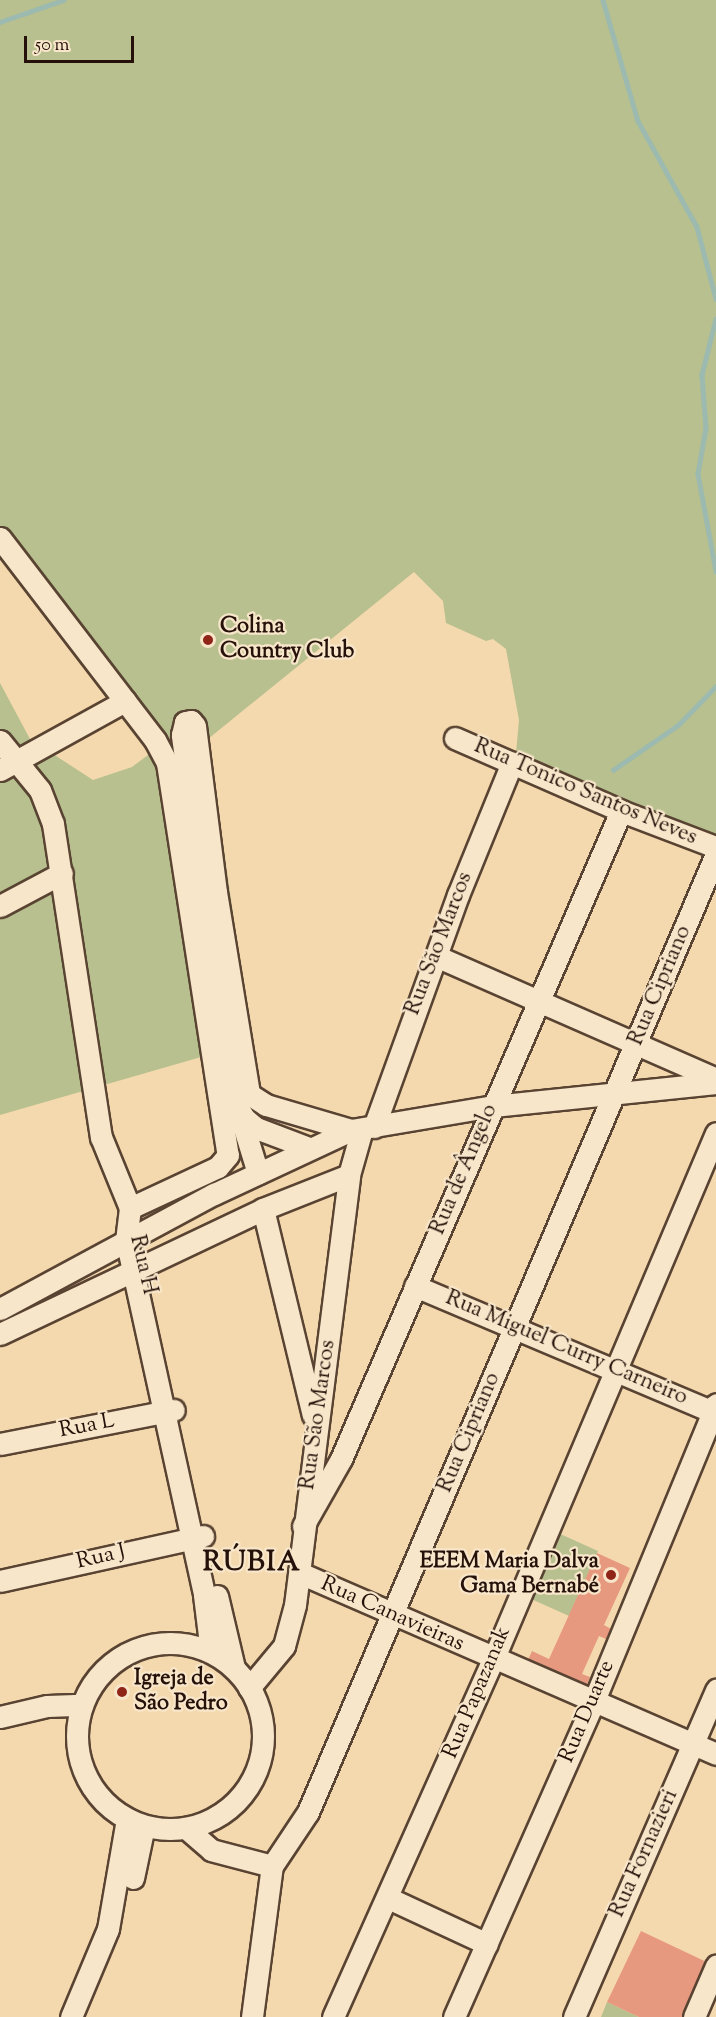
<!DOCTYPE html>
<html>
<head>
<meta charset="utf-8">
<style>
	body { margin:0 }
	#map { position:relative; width:716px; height:2017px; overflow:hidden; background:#f5d9ae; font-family:"Sorts Mill Goudy",serif }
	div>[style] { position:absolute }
	.green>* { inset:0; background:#b7c08e }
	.stream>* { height:4.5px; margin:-2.25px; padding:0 2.25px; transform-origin:2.25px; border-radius:2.25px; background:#9cbaaf }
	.building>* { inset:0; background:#e7997f }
	.roads { filter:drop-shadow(2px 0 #594332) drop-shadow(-2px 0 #594332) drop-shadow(0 2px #594332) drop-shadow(0 -2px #594332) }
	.minor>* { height:21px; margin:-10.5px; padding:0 10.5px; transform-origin:10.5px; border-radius:10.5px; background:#f8e6ca }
	.minor>.ring { margin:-10.5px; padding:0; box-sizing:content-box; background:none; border:21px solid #f8e6ca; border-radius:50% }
	.dots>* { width:16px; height:16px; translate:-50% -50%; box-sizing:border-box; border:3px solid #f8e6ca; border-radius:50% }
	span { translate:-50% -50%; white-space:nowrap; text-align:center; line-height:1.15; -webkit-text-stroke:4.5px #f8e6ca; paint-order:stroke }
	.poi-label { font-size:22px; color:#251109; font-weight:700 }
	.left { translate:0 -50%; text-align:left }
	.right { translate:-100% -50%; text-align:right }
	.street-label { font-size:22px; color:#251109 }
	.district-label { font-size:28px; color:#251109; font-weight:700; letter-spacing:1.5px }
	.scale { position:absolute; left:24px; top:36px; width:110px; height:27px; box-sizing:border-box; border:3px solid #251109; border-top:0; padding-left:8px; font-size:18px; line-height:21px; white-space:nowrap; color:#251109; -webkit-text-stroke:4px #f8e6ca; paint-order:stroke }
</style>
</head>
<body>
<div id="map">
	<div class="green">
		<div style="clip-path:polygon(0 0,716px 0,716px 854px,514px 775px,519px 720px,506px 649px,493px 639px,486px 641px,446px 623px,443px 601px,414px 572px,208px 739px,258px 1087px,215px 1053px,0 1115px,0 683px,30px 739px,93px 780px,132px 767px,168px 740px,0 533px)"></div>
		<div style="clip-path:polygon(558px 1533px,598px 1551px,569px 1616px,529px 1598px)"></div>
		<div style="clip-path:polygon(607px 2002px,639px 2017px,601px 2017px)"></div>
	</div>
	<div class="stream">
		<div style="left:603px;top:0;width:126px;rotate:73.9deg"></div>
		<div style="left:638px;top:121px;width:121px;rotate:60.9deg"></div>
		<div style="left:697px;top:227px;width:74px;rotate:75.2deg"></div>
		<div style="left:0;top:22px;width:67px;rotate:-19.2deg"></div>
		<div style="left:716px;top:319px;width:58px;rotate:104deg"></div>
		<div style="left:702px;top:375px;width:53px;rotate:85.7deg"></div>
		<div style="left:706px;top:428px;width:47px;rotate:99.9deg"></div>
		<div style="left:698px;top:474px;width:99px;rotate:79.5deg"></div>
		<div style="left:613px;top:770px;width:79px;rotate:-34.7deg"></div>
		<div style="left:678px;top:725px;width:54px;rotate:-45.7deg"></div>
	</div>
	<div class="building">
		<div style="clip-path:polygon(597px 1553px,630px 1568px,604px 1625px,613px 1630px,608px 1640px,599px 1636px,582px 1674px,590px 1677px,585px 1689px,527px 1662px,532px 1651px,549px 1659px)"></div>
		<div style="clip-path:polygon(641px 1931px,715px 1966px,691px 2017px,639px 2017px,607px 2002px)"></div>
	</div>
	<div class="roads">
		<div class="minor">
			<div style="left:0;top:538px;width:255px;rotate:52.5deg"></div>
			<div style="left:155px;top:740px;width:26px;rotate:62deg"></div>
			<div style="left:167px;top:763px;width:397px;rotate:81.2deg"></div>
			<div style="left:228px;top:1155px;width:16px;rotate:130deg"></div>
			<div style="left:218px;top:1167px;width:97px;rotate:155deg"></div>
			<div style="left:455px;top:738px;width:181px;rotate:23.7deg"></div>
			<div style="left:621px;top:811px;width:102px;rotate:20.8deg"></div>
			<div style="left:0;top:741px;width:63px;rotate:50.8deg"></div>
			<div style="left:40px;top:790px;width:36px;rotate:69deg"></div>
			<div style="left:53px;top:824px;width:317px;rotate:81.3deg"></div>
			<div style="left:101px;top:1137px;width:77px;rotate:67.8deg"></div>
			<div style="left:130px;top:1208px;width:31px;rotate:97deg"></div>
			<div style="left:126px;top:1239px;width:364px;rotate:77.6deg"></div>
			<div style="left:204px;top:1595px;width:57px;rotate:83deg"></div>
			<div style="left:0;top:770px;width:143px;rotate:-28.9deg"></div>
			<div style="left:0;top:906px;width:70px;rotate:-28deg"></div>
			<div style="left:436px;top:956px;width:306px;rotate:23.7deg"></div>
			<div style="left:240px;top:1115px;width:61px;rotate:72.8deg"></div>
			<div style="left:374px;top:1127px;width:247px;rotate:-70.1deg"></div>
			<div style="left:458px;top:895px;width:143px;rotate:-67.8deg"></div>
			<div style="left:309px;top:1148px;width:57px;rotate:-159.3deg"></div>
			<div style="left:256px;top:1128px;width:16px;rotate:-140deg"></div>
			<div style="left:244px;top:1118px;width:22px;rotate:-120deg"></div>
			<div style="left:233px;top:1099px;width:368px;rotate:-98deg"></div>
			<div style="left:182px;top:735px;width:13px;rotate:-77deg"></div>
			<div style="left:185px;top:722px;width:6px;rotate:-9deg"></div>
			<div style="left:191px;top:721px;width:6px;rotate:51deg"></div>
			<div style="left:195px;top:726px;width:167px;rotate:82.8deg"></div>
			<div style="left:216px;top:892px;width:205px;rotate:80.7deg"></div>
			<div style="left:249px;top:1094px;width:20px;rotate:33deg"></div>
			<div style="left:266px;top:1105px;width:89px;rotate:16.4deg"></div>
			<div style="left:263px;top:1209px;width:212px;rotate:76.4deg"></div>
			<div style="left:415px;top:1286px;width:327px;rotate:22.9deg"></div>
			<div style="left:0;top:1309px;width:243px;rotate:-28.3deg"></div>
			<div style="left:214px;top:1194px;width:151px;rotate:-25deg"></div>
			<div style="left:351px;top:1130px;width:144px;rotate:-9.6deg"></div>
			<div style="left:493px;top:1106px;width:224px;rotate:-5.9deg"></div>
			<div style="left:0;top:1334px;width:291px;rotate:-25.4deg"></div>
			<div style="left:263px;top:1209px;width:92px;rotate:-21.6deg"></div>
			<div style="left:0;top:1444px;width:177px;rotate:-11.1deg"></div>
			<div style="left:303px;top:1526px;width:77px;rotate:-60.4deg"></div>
			<div style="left:341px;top:1459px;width:706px;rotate:-66.63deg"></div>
			<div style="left:300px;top:1573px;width:454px;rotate:23.5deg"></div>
			<div style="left:0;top:1581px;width:208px;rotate:-12.5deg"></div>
			<div style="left:217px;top:1596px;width:74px;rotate:76.7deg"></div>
			<div class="ring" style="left:77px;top:1643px;width:165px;height:165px"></div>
			<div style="left:249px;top:1688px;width:55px;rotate:-50.2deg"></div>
			<div style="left:284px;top:1646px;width:42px;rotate:-75deg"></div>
			<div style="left:295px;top:1605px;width:433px;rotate:-82.8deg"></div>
			<div style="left:349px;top:1175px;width:48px;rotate:-74.2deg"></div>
			<div style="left:0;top:1717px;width:48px;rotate:-13.2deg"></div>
			<div style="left:47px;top:1706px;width:35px;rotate:-2deg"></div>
			<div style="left:186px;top:1828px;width:33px;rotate:41deg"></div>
			<div style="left:211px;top:1850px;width:63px;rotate:14.7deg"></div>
			<div style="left:133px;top:1878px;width:53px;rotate:-78.1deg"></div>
			<div style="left:388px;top:1898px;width:109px;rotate:24.9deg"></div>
			<div style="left:71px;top:2017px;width:95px;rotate:-67.2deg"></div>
			<div style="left:108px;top:1929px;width:112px;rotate:-80.2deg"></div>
			<div style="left:252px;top:2017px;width:152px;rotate:-82.5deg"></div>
			<div style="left:272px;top:1866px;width:65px;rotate:-56.3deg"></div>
			<div style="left:308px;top:1812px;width:1041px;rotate:-66.93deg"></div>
			<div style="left:333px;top:2017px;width:391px;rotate:-65.9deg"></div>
			<div style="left:493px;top:1660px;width:572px;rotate:-67.06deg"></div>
			<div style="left:454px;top:2017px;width:343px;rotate:-66.1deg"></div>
			<div style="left:593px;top:1703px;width:323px;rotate:-67.6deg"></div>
			<div style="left:574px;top:2017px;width:357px;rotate:-66.5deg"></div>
			<div style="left:694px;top:2017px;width:56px;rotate:-66.7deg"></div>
		</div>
	</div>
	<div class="dots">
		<div style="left:208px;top:640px;background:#8f2418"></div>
		<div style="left:611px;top:1575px;background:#8f2418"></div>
		<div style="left:122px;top:1692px;background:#8f2418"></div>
	</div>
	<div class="poi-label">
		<span class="left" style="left:220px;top:640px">Colina<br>Country Club</span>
		<span class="right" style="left:599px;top:1575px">EEEM Maria Dalva<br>Gama Bernabé</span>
		<span class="left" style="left:134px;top:1692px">Igreja de<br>São Pedro</span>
	</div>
	<div class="street-label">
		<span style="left:585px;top:793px;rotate:23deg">Rua Tonico Santos Neves</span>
		<span style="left:440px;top:944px;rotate:-69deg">Rua São Marcos</span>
		<span style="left:661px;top:986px;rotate:-67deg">Rua Cipriano</span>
		<span style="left:465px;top:1170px;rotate:-67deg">Rua de Ângelo</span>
		<span style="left:142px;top:1265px;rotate:77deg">Rua H</span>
		<span style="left:566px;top:1349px;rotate:23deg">Rua Miguel Curry Carneiro</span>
		<span style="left:319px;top:1415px;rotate:-82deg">Rua São Marcos</span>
		<span style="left:87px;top:1427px;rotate:-11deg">Rua L</span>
		<span style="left:470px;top:1433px;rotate:-67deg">Rua Cipriano</span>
		<span style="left:101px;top:1558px;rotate:-13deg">Rua J</span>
		<span style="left:392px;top:1615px;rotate:24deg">Rua Canavieiras</span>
		<span style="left:478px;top:1693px;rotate:-67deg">Rua Papazanak</span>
		<span style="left:588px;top:1712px;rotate:-67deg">Rua Duarte</span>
		<span style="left:645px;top:1854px;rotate:-66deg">Rua Fornazieri</span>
	</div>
	<div class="district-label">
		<span style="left:252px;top:1563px">RÚBIA</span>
	</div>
	<div class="scale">50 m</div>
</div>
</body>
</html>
